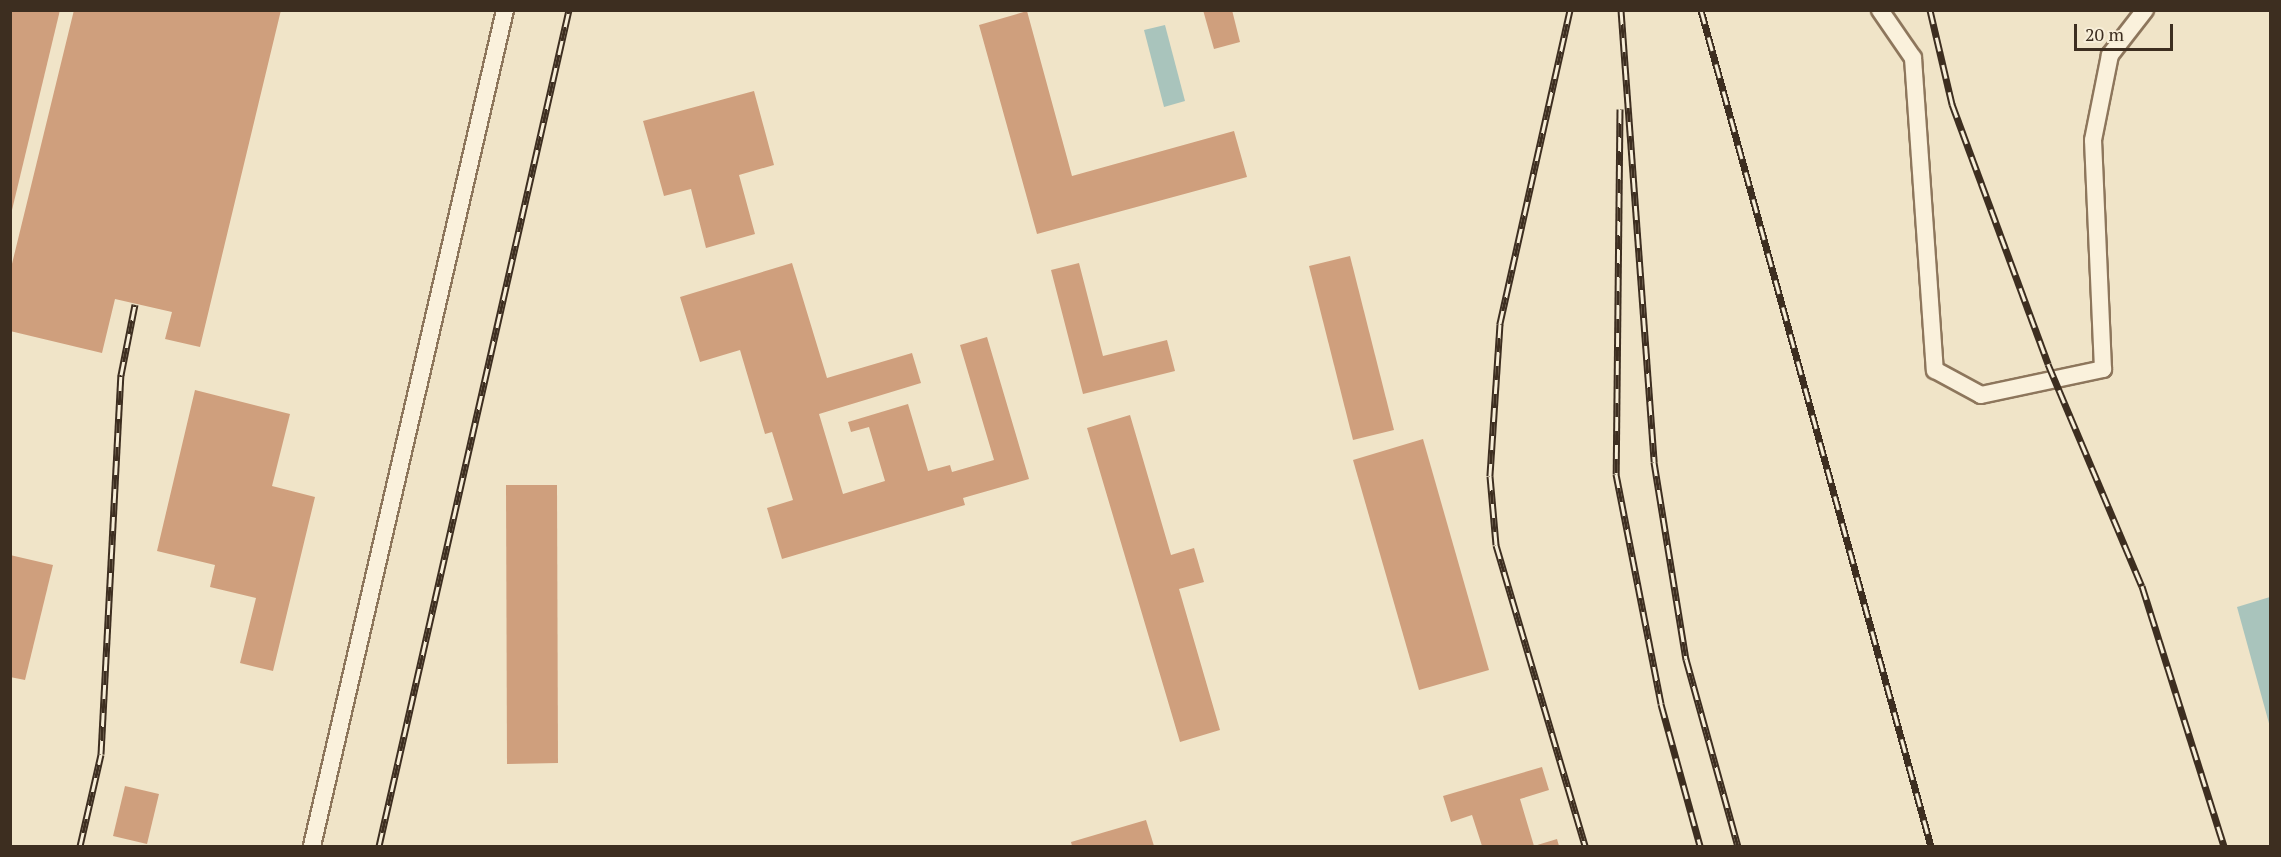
<!DOCTYPE html>
<html>
<head>
<meta charset="utf-8">
<style>
	body { margin:0 }
	#map { position:relative; width:2281px; height:857px; overflow:hidden; background:#f0e4c8; font-family:"PT Serif",serif }
	div>[style] { position:absolute }
	.water>* { inset:0; background:#a9c4bc }
	.building>* { inset:0; background:#cf9f7d }
	.roads { filter:drop-shadow(2px 0 #8d765c) drop-shadow(-2px 0 #8d765c) drop-shadow(0 2px #8d765c) drop-shadow(0 -2px #8d765c) }
	.service>* { height:16px; margin:-8px; padding:0 8px; transform-origin:8px; border-radius:8px; background:#faf1dc }
	.rail>* { height:7px; margin-top:-3.5px; transform-origin:0; background:repeating-linear-gradient(90deg,#f7eed8 0 14px,#3d2e20 0 28px); box-sizing:border-box; border-block:2px solid #3d2e20 }
	span { translate:-50% -50%; white-space:nowrap; text-align:center; line-height:1.15; -webkit-text-stroke:4.5px #f7eed8; paint-order:stroke }
	.frame { position:absolute; inset:0; border:12px solid #3d2e20; pointer-events:none }
	.scale { position:absolute; left:2074px; top:24px; width:99px; height:27px; box-sizing:border-box; border:3px solid #3d2e20; border-top:0; padding-left:8px; font-size:18px; line-height:21px; white-space:nowrap; color:#3d2e20; -webkit-text-stroke:4px #f7eed8; paint-order:stroke }
</style>
</head>
<body>
<div id="map">
	<div class="water">
		<div style="clip-path:polygon(1165px 25px,1185px 101px,1164px 107px,1144px 30px)"></div>
		<div style="clip-path:polygon(2270px 597px,2270px 727px,2237px 607px)"></div>
	</div>
	<div class="building">
		<div style="clip-path:polygon(10px 10px,60px 10px,12px 210px,10px 209px)"></div>
		<div style="clip-path:polygon(74px 10px,281px 10px,200px 347px,165px 339px,172px 312px,115px 299px,102px 353px,10px 331px,10px 272px)"></div>
		<div style="clip-path:polygon(1203px 10px,1232px 10px,1240px 42px,1214px 49px)"></div>
		<div style="clip-path:polygon(1027px 11px,1072px 176px,1234px 131px,1247px 177px,1037px 234px,979px 25px)"></div>
		<div style="clip-path:polygon(754px 91px,774px 165px,739px 175px,755px 234px,706px 248px,691px 189px,664px 196px,643px 121px)"></div>
		<div style="clip-path:polygon(1350px 256px,1394px 430px,1353px 440px,1309px 266px)"></div>
		<div style="clip-path:polygon(792px 263px,827px 378px,912px 353px,921px 383px,819px 414px,843px 494px,885px 481px,869px 427px,851px 432px,848px 422px,908px 404px,928px 471px,950px 465px,952px 472px,994px 460px,960px 345px,987px 337px,1029px 479px,963px 498px,965px 505px,782px 559px,767px 508px,793px 500px,772px 432px,765px 434px,740px 350px,700px 362px,680px 297px)"></div>
		<div style="clip-path:polygon(1079px 263px,1103px 356px,1167px 340px,1175px 371px,1083px 394px,1051px 270px)"></div>
		<div style="clip-path:polygon(195px 390px,290px 414px,272px 486px,315px 497px,273px 671px,240px 663px,256px 598px,210px 587px,215px 565px,157px 551px)"></div>
		<div style="clip-path:polygon(1130px 415px,1171px 555px,1194px 548px,1204px 582px,1179px 589px,1220px 730px,1180px 742px,1087px 428px)"></div>
		<div style="clip-path:polygon(1423px 439px,1489px 670px,1419px 690px,1353px 460px)"></div>
		<div style="clip-path:polygon(506px 485px,557px 485px,558px 763px,507px 764px)"></div>
		<div style="clip-path:polygon(10px 555px,53px 565px,25px 680px,10px 677px)"></div>
		<div style="clip-path:polygon(1542px 767px,1549px 790px,1520px 799px,1534px 846px,1557px 839px,1559px 846px,1482px 846px,1472px 815px,1451px 822px,1443px 796px)"></div>
		<div style="clip-path:polygon(125px 786px,159px 794px,147px 844px,113px 836px)"></div>
		<div style="clip-path:polygon(1146px 820px,1154px 846px,1072px 846px,1071px 842px)"></div>
	</div>
	<div class="roads">
		<div class="service">
			<div style="left:1880px;top:10px;width:58px;rotate:55.5deg"></div>
			<div style="left:1913px;top:58px;width:313px;rotate:86deg"></div>
			<div style="left:1935px;top:370px;width:52px;rotate:28.5deg"></div>
			<div style="left:1981px;top:395px;width:125px;rotate:-12deg"></div>
			<div style="left:2103px;top:369px;width:229px;rotate:-92.5deg"></div>
			<div style="left:2093px;top:140px;width:87px;rotate:-78.7deg"></div>
			<div style="left:2110px;top:55px;width:57px;rotate:-52.1deg"></div>
			<div style="left:312px;top:846px;width:858px;rotate:-77deg"></div>
		</div>
	</div>
	<div class="rail">
		<div style="left:1570px;top:10px;width:322px;rotate:102.6deg"></div>
		<div style="left:1500px;top:324px;width:152px;rotate:93.8deg"></div>
		<div style="left:1490px;top:476px;width:69px;rotate:85deg"></div>
		<div style="left:1496px;top:545px;width:314px;rotate:73.5deg"></div>
		<div style="left:1621px;top:10px;width:453px;rotate:85.8deg"></div>
		<div style="left:1654px;top:462px;width:200px;rotate:80.8deg"></div>
		<div style="left:1686px;top:659px;width:194px;rotate:74.5deg"></div>
		<div style="left:1701px;top:10px;width:867px;rotate:74.62deg"></div>
		<div style="left:1930px;top:10px;width:97px;rotate:76.8deg"></div>
		<div style="left:1952px;top:104px;width:277px;rotate:69.7deg"></div>
		<div style="left:2048px;top:364px;width:241px;rotate:67.1deg"></div>
		<div style="left:2142px;top:586px;width:273px;rotate:72.5deg"></div>
		<div style="left:1620px;top:109px;width:365px;rotate:90.6deg"></div>
		<div style="left:1616px;top:474px;width:234px;rotate:78.9deg"></div>
		<div style="left:1661px;top:704px;width:147px;rotate:74.6deg"></div>
		<div style="left:80px;top:846px;width:94px;rotate:-77.1deg"></div>
		<div style="left:101px;top:754px;width:380px;rotate:-87deg"></div>
		<div style="left:121px;top:375px;width:72px;rotate:-78.8deg"></div>
		<div style="left:379px;top:846px;width:857px;rotate:-77.2deg"></div>
	</div>
	<div class="frame"></div>
	<div class="scale">20 m</div>
</div>
</body>
</html>
